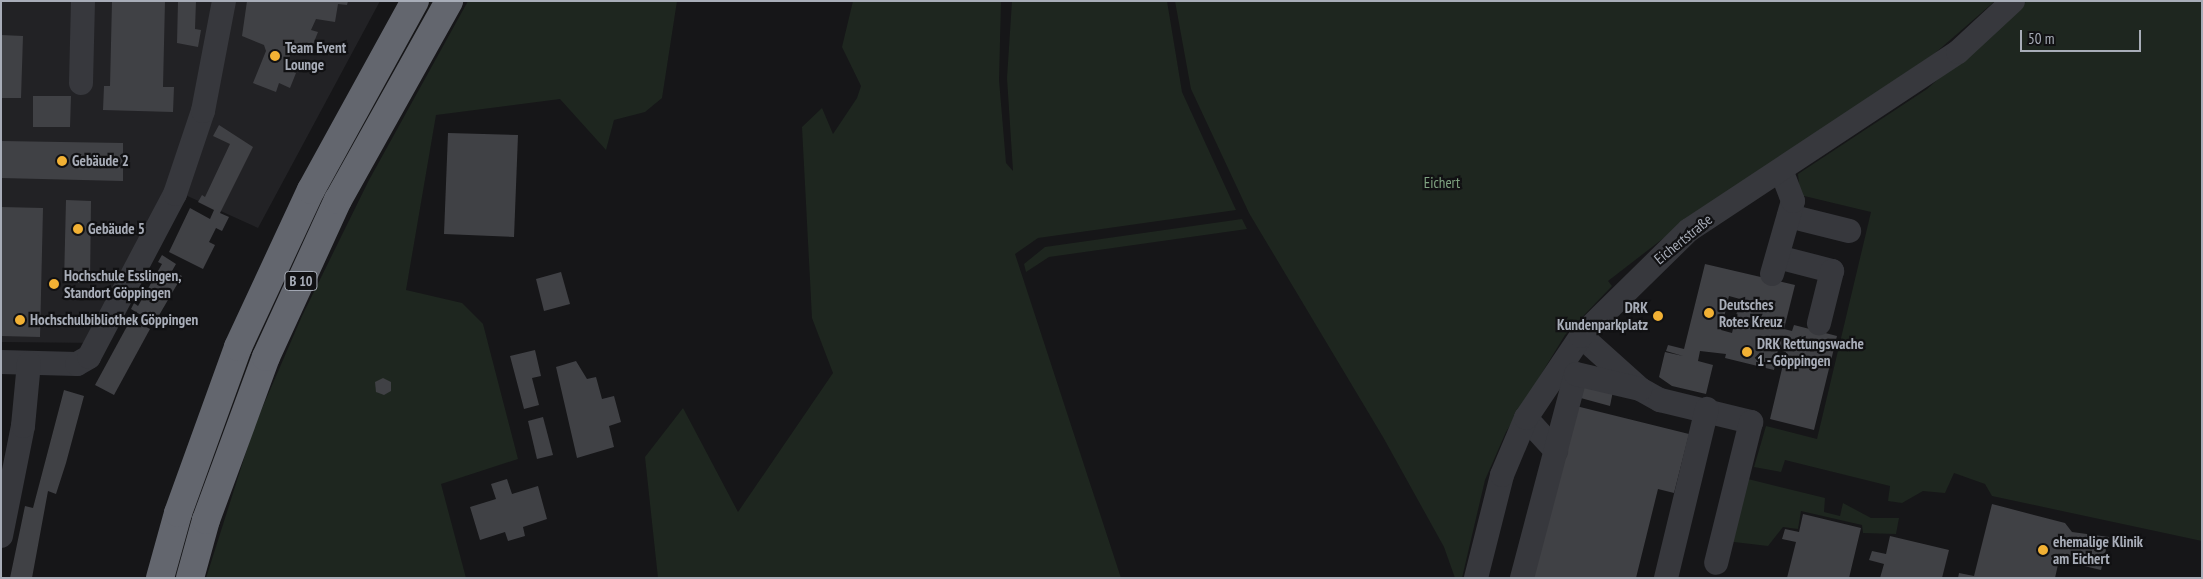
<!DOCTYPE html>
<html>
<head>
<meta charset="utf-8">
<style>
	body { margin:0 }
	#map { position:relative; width:2203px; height:579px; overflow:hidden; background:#161618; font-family:"PT Sans Narrow",sans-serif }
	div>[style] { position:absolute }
	.built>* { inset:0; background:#222225 }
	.green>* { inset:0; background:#1e261f }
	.building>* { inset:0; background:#404145 }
	.minor>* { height:24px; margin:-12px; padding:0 12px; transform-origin:12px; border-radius:12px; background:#37383d }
	.highway>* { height:28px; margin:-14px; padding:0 14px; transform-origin:14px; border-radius:14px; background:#63666e }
	.dots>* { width:14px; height:14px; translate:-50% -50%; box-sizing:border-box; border:2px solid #111113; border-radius:50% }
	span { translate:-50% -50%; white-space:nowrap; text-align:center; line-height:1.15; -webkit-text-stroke:4.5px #111113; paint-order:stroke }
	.shield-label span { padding:1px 4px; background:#111113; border:1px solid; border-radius:4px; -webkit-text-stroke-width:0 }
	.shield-label { font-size:14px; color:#a8adb8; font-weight:700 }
	.poi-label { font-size:15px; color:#a8adb8; font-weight:700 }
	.left { translate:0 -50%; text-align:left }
	.right { translate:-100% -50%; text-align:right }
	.park-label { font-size:15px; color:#7fa381 }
	.street-label { font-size:15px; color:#a8adb8 }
	.frame { position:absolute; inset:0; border:2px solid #a8adb8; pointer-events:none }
	.scale { position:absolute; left:2020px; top:30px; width:121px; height:22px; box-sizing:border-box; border:2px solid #a8adb8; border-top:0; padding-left:6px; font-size:15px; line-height:18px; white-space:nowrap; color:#a8adb8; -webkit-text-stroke:4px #111113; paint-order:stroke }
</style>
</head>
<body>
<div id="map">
	<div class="built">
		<div style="clip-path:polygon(1px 1px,380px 1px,258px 228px,183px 194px,101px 343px,1px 342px)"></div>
	</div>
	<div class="green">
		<div style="clip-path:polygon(468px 1px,677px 1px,662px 98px,645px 112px,614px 120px,606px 150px,560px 99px,436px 115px,406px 290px,462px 303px,483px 324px,518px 459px,441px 484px,466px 578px,206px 578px,254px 427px,302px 316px,369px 180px)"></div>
		<div style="clip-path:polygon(853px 1px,1001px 1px,999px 80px,1006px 163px,1013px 171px,1007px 78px,1012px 1px,1167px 1px,1182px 92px,1236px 210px,1038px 238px,1015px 254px,1121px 578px,658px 578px,645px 457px,683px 408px,738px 512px,833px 373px,812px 318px,802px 127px,822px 108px,833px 134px,857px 98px,861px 86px,842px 47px)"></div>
		<div style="clip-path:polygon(1175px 1px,1995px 1px,1934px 54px,1700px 210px,1608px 281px,1612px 286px,1565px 335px,1506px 432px,1485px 480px,1462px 578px,1455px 578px,1444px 547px,1383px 437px,1249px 213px,1191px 89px)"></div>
		<div style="clip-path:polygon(2027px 1px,2202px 1px,2202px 541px,1992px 496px,1985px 484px,1954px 473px,1945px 493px,1923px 491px,1902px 503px,1888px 501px,1890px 486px,1785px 460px,1781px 472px,1754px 467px,1766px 426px,1817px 439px,1871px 212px,1800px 195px,1798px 174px,1927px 89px)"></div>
		<div style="clip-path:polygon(1242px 219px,1247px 229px,1049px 257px,1026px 272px,1024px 264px,1045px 247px)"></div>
		<div style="clip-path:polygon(1744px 478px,1825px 498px,1824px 512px,1840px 516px,1843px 503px,1871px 518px,1899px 518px,1896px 534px,1863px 533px,1862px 525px,1801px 511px,1798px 529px,1783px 527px,1768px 546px,1734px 542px,1730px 538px)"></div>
	</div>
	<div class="building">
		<div style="clip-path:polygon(112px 1px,165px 1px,163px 87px,174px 87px,173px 112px,103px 110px,104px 86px,110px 86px)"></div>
		<div style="clip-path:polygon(178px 1px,196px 1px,195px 29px,201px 30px,198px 47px,177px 43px)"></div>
		<div style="clip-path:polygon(247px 1px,348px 1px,347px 5px,338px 4px,335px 22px,316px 19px,311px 30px,318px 32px,310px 52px,294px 46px,285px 68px,296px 73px,290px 88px,279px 83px,276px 92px,253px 83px,266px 51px,264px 45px,242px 36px)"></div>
		<div style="clip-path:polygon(1px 35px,23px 36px,21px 98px,1px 98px)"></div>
		<div style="clip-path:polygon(33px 96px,71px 96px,70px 127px,33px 127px)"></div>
		<div style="clip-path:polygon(219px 125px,253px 147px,220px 213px,229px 217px,222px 231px,216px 228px,209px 242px,215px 245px,203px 269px,169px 252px,190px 208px,210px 219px,214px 210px,198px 202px,202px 195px,205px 197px,230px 144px,213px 136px)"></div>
		<div style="clip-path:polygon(448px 133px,518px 135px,514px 237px,444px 234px)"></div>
		<div style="clip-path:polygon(1px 141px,123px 143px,123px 181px,1px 178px)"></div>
		<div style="clip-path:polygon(66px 200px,91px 201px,90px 283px,64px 283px)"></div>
		<div style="clip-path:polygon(1px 207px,43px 208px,40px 337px,1px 336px)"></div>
		<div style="clip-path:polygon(162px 255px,176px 264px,172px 271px,182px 276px,158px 317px,149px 312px,146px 318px,131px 309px,134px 303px,138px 306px,162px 264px,158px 262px)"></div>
		<div style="clip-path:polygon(evenodd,1705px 264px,1795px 285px,1784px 329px,1792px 331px,1794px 325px,1837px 336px,1814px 430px,1770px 419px,1786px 352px,1778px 350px,1774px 370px,1725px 358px,1726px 354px,1700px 351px,1698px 361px,1713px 365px,1706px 394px,1672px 386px,1659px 377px,1665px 352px,1683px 356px,1666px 351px,1668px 345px,1684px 349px,1705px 264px,1729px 296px,1740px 299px,1732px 333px,1721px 330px,1729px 296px)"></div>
		<div style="clip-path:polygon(561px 272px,570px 304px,544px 311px,536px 279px)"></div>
		<div style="clip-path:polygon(131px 319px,150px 329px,114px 395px,95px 385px)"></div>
		<div style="clip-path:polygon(535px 350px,541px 376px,532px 378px,539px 405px,524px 409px,510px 356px)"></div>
		<div style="clip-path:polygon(576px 361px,587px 379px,596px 377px,602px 399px,614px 396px,621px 422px,609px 426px,614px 447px,577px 458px,556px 367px)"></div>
		<div style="clip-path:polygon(383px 378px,391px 382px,391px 391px,384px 395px,376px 392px,375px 382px)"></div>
		<div style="clip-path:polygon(1581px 383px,1613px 391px,1610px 406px,1577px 397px)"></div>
		<div style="clip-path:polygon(64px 390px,84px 396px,66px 463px,56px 494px,48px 491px,32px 578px,10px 578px,25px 506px,33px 508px)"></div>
		<div style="clip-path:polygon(1572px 405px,1689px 434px,1674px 493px,1658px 489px,1636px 578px,1530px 578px)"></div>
		<div style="clip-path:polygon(543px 417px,553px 455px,537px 459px,528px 421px)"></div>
		<div style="clip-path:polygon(507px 479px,512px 494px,538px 486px,547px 519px,523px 527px,525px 536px,508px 541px,505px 532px,480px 540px,470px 507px,496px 499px,491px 484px)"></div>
		<div style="clip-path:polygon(1992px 504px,2065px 523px,2072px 532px,2109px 537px,2101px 570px,2059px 560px,2055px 578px,1958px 578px,1959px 573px,1974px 576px)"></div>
		<div style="clip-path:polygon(1803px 514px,1861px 528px,1849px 578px,1787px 578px,1796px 542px,1782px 539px,1785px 529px,1799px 532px)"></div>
		<div style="clip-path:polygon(1890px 536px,1949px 550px,1942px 578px,1880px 578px,1884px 564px,1869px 560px,1872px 551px,1886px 554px)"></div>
	</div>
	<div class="minor">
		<div style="left:81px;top:83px;width:82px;rotate:-88.6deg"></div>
		<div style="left:1789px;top:216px;width:62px;rotate:14deg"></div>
		<div style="left:1778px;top:257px;width:56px;rotate:14.5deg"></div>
		<div style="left:1832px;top:271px;width:54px;rotate:104deg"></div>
		<div style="left:1772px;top:274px;width:76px;rotate:-74deg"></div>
		<div style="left:1793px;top:201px;width:33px;rotate:-111deg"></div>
		<div style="left:1581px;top:336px;width:79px;rotate:41.9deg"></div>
		<div style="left:1640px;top:389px;width:23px;rotate:29deg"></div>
		<div style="left:1660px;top:400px;width:94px;rotate:13.6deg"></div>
		<div style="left:1751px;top:422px;width:145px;rotate:103.9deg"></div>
		<div style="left:1px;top:362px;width:76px;rotate:1.5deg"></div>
		<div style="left:77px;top:364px;width:14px;rotate:-30deg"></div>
		<div style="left:89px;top:357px;width:184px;rotate:-62.2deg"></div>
		<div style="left:175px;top:194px;width:88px;rotate:-71.4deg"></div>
		<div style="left:203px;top:111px;width:112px;rotate:-79.2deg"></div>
		<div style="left:1526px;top:418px;width:45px;rotate:47.7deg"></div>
		<div style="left:1px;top:536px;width:112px;rotate:-78.7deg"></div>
		<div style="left:23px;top:426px;width:63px;rotate:-84.6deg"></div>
		<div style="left:1476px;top:578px;width:106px;rotate:-75.8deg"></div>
		<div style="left:1502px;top:475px;width:62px;rotate:-67.2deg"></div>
		<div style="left:1526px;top:418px;width:99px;rotate:-56.1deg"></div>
		<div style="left:1581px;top:336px;width:151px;rotate:-44.5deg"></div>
		<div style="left:1689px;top:230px;width:323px;rotate:-33.5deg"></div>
		<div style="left:1958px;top:52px;width:75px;rotate:-42.8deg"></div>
		<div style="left:1522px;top:578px;width:211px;rotate:-75.2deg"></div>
		<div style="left:1576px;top:374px;width:66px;rotate:13.2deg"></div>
		<div style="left:1666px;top:578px;width:174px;rotate:-76.4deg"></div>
	</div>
	<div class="highway">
		<div style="left:160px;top:578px;width:67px;rotate:-74.5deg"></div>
		<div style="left:178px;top:513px;width:177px;rotate:-70.1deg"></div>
		<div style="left:238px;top:347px;width:173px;rotate:-65.1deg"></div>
		<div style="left:311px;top:190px;width:216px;rotate:-61.2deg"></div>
		<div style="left:190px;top:578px;width:60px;rotate:-74.6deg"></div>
		<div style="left:206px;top:520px;width:174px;rotate:-69.8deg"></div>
		<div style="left:266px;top:357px;width:173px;rotate:-65.4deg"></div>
		<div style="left:338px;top:200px;width:228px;rotate:-60.8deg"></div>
	</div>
	<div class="dots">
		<div style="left:275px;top:56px;background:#f2b134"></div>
		<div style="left:62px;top:161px;background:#f2b134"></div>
		<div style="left:78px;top:229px;background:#f2b134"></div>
		<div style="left:54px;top:284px;background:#f2b134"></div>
		<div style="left:1709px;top:313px;background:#f2b134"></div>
		<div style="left:1658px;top:316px;background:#f2b134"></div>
		<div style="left:20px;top:320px;background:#f2b134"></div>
		<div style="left:1747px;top:352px;background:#f2b134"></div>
		<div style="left:2043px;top:550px;background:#f2b134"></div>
	</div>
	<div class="shield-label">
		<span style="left:301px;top:281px">B 10</span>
	</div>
	<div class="poi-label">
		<span class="left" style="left:285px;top:56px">Team Event<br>Lounge</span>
		<span class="left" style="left:72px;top:161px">Gebäude 2</span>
		<span class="left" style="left:88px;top:229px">Gebäude 5</span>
		<span class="left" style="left:64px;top:284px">Hochschule Esslingen,<br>Standort Göppingen</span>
		<span class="left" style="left:1719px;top:313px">Deutsches<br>Rotes Kreuz</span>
		<span class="right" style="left:1648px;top:316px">DRK<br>Kundenparkplatz</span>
		<span class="left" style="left:30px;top:320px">Hochschulbibliothek Göppingen</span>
		<span class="left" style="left:1757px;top:352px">DRK Rettungswache<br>1 - Göppingen</span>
		<span class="left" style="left:2053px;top:550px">ehemalige Klinik<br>am Eichert</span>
	</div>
	<div class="park-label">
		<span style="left:1442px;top:183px">Eichert</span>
	</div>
	<div class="street-label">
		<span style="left:1683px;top:239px;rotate:-39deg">Eichertstraße</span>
	</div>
	<div class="frame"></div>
	<div class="scale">50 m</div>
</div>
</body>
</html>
